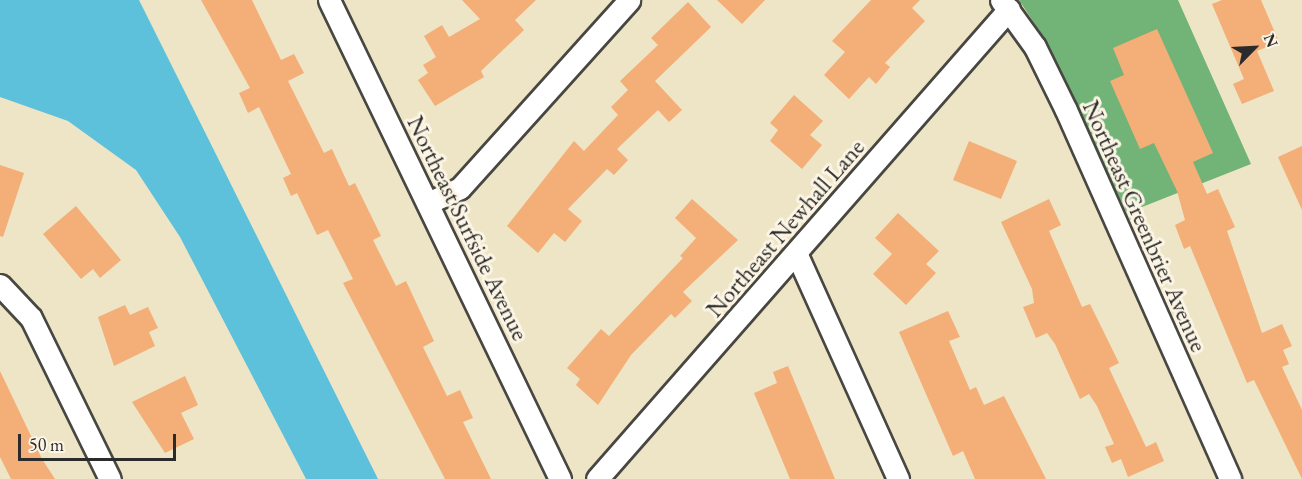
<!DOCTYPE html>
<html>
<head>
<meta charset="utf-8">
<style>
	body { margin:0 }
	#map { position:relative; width:1302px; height:479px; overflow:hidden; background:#ede5c5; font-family:"EB Garamond",serif }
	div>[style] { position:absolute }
	.forest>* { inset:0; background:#72b477 }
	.water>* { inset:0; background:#5dc1db }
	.building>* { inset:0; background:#f4ae78 }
	.roads { filter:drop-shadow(2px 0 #484742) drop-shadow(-2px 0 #484742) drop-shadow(0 2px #484742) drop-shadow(0 -2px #484742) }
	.minor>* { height:21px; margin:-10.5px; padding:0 10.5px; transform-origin:10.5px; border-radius:10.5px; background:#fff }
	span { translate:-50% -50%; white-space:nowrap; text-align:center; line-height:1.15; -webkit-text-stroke:6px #fcf5e5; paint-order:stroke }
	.street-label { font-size:24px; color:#2b2b2b }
	.north { position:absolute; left:1224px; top:18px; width:60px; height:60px; -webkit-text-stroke:4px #fcf5e5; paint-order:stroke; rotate:66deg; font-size:16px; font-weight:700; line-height:24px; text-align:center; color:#2b2b2b }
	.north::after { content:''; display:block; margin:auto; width:21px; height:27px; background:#2b2b2b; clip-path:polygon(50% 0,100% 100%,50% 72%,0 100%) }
	.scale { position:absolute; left:18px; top:434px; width:158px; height:27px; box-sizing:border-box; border:3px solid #2b2b2b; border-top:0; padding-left:8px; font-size:18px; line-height:21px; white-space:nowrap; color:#2b2b2b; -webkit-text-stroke:4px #fcf5e5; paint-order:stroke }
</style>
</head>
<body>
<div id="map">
	<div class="forest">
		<div style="clip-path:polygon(1019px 0,1178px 0,1251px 164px,1137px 209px,1130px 220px,1046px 41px)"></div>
	</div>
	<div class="water">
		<div style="clip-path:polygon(0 0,139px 0,378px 479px,306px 479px,180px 237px,136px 170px,68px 121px,0 97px)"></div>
	</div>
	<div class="building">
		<div style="clip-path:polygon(201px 0,252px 0,281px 60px,294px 54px,304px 73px,288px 81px,324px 153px,332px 149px,349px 186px,355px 183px,381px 236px,373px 240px,396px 286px,406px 281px,434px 341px,423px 347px,447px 396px,460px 390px,473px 418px,463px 422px,491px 479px,445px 479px,343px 283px,353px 279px,328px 230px,317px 235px,297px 193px,291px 196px,283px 178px,291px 174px,259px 107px,248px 113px,239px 93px,250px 88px)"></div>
		<div style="clip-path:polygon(462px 0,536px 0,515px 20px,524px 30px,481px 71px,484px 77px,435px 106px,418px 80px,428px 73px,423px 65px,436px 57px,424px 36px,442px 25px,449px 37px,480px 19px)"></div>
		<div style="clip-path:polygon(717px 0,765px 0,742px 24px)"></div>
		<div style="clip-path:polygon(871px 0,920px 0,912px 8px,925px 21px,885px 63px,890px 67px,876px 84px,869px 77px,849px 99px,824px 75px,845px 52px,832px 41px)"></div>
		<div style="clip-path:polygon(1222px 0,1261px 0,1279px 42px,1257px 51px,1274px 91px,1242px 104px,1233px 84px,1244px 79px,1212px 4px)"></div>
		<div style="clip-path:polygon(688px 2px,711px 27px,655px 81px,682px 110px,669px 122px,658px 110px,617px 149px,628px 160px,614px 175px,607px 169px,568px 209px,582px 221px,565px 242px,554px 233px,538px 253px,507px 226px,574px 141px,584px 151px,618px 115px,611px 107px,628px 90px,620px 81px,658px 45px,651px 38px)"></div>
		<div style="clip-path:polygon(1157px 29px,1213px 153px,1193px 162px,1207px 194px,1218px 189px,1235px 227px,1227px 231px,1262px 333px,1282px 324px,1292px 346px,1283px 350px,1289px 364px,1282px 367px,1302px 410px,1302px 479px,1254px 380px,1247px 383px,1190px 246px,1184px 249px,1175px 225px,1185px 220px,1177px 191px,1154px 143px,1140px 149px,1110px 81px,1124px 75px,1113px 48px)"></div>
		<div style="clip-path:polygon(794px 95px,823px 121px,810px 135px,822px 145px,802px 169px,770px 141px,778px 130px,770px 123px)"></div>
		<div style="clip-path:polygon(969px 141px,1017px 161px,1001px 199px,953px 180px)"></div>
		<div style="clip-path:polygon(1302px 146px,1302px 210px,1278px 157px)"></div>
		<div style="clip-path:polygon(0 165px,24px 173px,3px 237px,0 236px)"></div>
		<div style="clip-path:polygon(692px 199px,738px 240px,683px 292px,692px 301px,675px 318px,671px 314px,631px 355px,598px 405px,576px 385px,580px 379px,567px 368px,601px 329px,609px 336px,683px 258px,680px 256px,696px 238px,675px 218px)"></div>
		<div style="clip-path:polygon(1049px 199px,1061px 225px,1049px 231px,1082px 307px,1090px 304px,1119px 363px,1109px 368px,1146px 447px,1156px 442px,1164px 461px,1128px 477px,1121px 459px,1112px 463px,1105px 447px,1114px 444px,1097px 406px,1089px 394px,1080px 399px,1055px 344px,1047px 333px,1036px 338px,1023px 307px,1034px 303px,1032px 289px,1001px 222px)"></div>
		<div style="clip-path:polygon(76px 206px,121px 260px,100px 278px,93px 269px,81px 279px,43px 234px)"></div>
		<div style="clip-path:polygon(898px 213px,939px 251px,926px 264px,936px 273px,906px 305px,873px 274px,892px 254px,875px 238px)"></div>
		<div style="clip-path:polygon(125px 305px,130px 315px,148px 307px,158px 328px,149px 332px,155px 346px,114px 366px,98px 317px)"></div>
		<div style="clip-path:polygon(948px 311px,960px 337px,949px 341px,970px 390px,976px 387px,984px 405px,1004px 396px,1046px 479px,975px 479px,963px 451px,953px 456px,899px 332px)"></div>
		<div style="clip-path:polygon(788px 366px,835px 479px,790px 479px,754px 393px,777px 383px,773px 372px)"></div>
		<div style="clip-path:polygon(0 371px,42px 459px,55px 479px,11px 479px,0 457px)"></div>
		<div style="clip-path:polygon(185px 376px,198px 405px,181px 413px,194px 439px,165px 453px,132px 402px)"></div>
	</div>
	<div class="roads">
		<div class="minor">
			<div style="left:329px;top:0;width:532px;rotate:64.25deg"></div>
			<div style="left:1001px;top:0;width:58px;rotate:54.1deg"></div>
			<div style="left:1035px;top:47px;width:70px;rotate:63.8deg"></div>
			<div style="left:1066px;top:110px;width:404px;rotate:66deg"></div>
			<div style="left:428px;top:203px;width:35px;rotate:-25deg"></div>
			<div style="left:460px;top:188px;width:253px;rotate:-48deg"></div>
			<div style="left:797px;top:255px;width:246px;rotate:65.7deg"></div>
			<div style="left:0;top:285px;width:45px;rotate:46.8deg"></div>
			<div style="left:31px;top:318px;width:179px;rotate:63.9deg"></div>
			<div style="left:597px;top:479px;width:625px;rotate:-48.76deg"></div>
		</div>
	</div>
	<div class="street-label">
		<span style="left:1145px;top:226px;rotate:66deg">Northeast Greenbrier Avenue</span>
		<span style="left:468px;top:228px;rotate:64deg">Northeast Surfside Avenue</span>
		<span style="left:785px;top:228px;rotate:-49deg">Northeast Newhall Lane</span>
	</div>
	<div class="north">N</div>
	<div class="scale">50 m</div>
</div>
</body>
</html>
